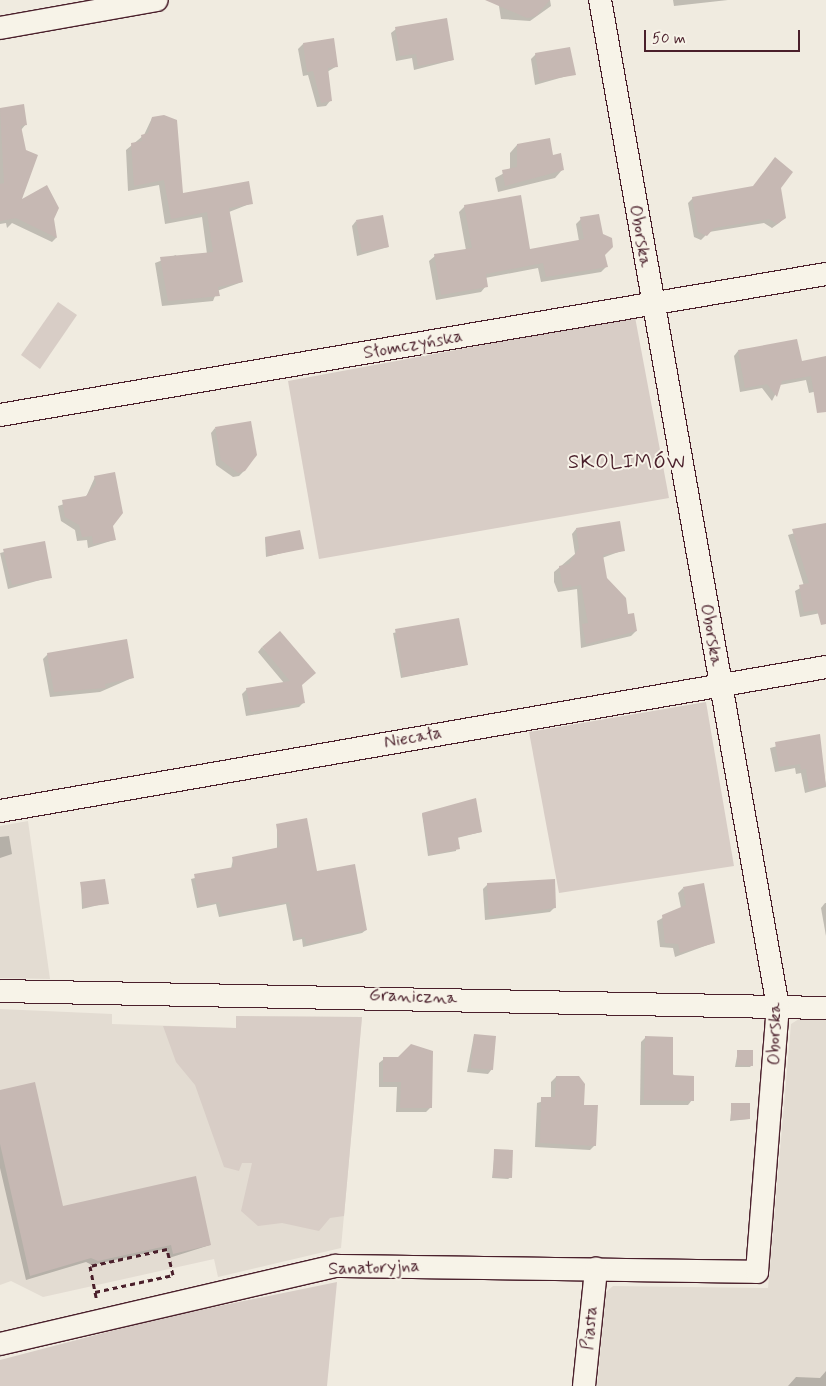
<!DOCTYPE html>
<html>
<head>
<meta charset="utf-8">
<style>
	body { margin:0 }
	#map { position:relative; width:826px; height:1386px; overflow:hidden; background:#f0ebe0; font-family:Mynerve,sans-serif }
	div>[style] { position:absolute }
	.built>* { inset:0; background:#e3dcd2 }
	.green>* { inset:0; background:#d8cdc6 }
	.shadow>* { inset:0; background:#0003 }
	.building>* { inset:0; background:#c6b8b3 }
	.path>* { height:3px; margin-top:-1.5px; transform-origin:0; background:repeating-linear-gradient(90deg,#4a1f2b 0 5px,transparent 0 9px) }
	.roads { filter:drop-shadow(1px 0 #4a1f2b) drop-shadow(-1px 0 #4a1f2b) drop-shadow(0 1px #4a1f2b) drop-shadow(0 -1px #4a1f2b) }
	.minor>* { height:22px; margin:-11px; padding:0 11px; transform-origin:11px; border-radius:11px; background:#f7f3e8 }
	span { translate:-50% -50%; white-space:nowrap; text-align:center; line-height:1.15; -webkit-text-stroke:4px #f7f3e8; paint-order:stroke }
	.street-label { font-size:18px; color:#4a1f2b }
	.quarter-label { font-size:20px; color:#4a1f2b; letter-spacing:1px }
	.scale { position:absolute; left:644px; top:30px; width:156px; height:22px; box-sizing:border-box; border:2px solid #4a1f2b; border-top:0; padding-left:6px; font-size:15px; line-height:18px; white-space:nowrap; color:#4a1f2b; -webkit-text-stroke:4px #f7f3e8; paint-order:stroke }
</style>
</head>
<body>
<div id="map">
	<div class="built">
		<div style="clip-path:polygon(28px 821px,50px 979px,0 978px,0 826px)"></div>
		<div style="clip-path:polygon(0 1009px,112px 1014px,112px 1024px,236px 1028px,236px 1016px,362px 1017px,341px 1248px,218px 1277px,214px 1259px,43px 1297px,11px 1281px,0 1285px)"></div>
		<div style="clip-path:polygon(799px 1019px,826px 1019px,826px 1386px,597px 1386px,606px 1292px,613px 1286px,768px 1288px,791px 1024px)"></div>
	</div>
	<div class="green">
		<div style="clip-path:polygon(58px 302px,77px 315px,40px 369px,21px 355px)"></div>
		<div style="clip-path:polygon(635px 317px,669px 498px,319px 559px,288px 381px)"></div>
		<div style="clip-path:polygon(706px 702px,734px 866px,559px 893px,529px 732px)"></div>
		<div style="clip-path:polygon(236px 1016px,362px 1017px,344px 1216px,330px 1218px,319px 1231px,282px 1223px,258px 1226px,241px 1211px,252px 1163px,242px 1163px,239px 1171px,224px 1167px,195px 1085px,176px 1062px,163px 1026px,236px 1028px)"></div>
		<div style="clip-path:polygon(337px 1282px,327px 1386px,0 1386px,0 1360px,161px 1318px)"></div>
	</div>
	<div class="shadow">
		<div style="clip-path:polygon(498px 0,550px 0,551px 6px,530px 21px,501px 19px)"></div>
		<div style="clip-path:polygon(673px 0,728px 0,674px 6px)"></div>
		<div style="clip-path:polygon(396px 29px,453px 60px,414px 70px,412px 58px,396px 61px,391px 33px)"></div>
		<div style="clip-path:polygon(303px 44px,337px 66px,327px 72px,330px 101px,326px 106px,317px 107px,308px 75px,303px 76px,298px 49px)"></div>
		<div style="clip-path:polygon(536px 54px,574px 74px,535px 85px,531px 59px)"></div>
		<div style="clip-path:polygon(23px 105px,26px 124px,21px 130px,19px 201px,52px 219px,56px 238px,52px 242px,12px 223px,7px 228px,6px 223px,0 224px,0 109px)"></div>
		<div style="clip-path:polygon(152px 118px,182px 194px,252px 203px,229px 212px,242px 282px,217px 291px,213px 301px,162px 306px,155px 263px,176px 255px,177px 259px,207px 254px,202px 217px,165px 224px,159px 185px,128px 191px,126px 150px,144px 135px)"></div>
		<div style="clip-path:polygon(517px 145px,552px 156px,562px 170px,555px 178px,498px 192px,495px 178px,510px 170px,510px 153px)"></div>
		<div style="clip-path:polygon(752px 188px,780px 188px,784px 218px,779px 223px,772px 228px,764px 223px,709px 232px,701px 240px,694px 237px,688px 203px,693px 198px)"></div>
		<div style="clip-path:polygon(465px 206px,529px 250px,579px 241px,576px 224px,581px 219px,604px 255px,606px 267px,601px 272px,541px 282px,538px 268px,485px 278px,486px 286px,481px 292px,436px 300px,429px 261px,435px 256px,466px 250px,459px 212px)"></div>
		<div style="clip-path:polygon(356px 221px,388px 247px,357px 256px,352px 226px)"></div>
		<div style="clip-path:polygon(738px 351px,801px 363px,826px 358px,826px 389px,809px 393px,806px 380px,780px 385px,772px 401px,762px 388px,740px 392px,734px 356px)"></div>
		<div style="clip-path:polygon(215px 428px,244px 471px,239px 476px,233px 477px,216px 465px,211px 433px)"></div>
		<div style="clip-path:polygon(95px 477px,114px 540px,88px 548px,87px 540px,77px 541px,75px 530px,61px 521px,58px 506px,86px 497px)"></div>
		<div style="clip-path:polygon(826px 524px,826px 612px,800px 617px,795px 591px,804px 586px,788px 535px)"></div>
		<div style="clip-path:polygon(576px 529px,624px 550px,602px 558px,606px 578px,636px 631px,631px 636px,581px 648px,577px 589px,558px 592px,554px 582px,554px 572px,575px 554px,572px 534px)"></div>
		<div style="clip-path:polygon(265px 538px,302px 548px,266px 557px)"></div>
		<div style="clip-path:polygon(44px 542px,51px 577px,8px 589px,0 553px)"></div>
		<div style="clip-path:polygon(458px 619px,466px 665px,401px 678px,393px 633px)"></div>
		<div style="clip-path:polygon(262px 647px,301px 685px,304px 702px,299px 707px,246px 716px,242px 694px,247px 689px,284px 683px,258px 652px)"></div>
		<div style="clip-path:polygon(48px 654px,132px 678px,100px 692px,50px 697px,43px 659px)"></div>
		<div style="clip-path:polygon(819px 735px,826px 787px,805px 793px,801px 773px,796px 774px,795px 768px,775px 772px,770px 748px)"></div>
		<div style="clip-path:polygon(422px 814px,481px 832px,457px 838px,456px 851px,428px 856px)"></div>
		<div style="clip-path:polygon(277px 825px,366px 930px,362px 933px,303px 947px,302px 939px,293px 941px,286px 904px,219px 917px,216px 904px,197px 908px,191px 879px,231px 869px,233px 859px,277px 849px)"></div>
		<div style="clip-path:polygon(9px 836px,12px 854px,0 858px,0 837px)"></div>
		<div style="clip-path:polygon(81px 883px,107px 903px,82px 909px)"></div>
		<div style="clip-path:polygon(488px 884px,555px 907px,550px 912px,485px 920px,483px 889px)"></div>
		<div style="clip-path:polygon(683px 888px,713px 943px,675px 957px,673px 948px,660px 947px,657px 921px,681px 908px,678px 893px)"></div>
		<div style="clip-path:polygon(825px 903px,826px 903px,826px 936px,821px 908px)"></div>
		<div style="clip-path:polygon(474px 1035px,492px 1069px,488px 1074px,467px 1072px)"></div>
		<div style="clip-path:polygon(646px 1037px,692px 1100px,688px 1105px,640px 1105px,641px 1042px)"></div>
		<div style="clip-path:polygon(738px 1051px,752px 1065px,750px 1067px,735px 1067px)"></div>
		<div style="clip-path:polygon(384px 1059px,431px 1107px,426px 1112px,396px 1112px,397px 1087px,379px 1087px,379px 1063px)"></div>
		<div style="clip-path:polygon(556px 1077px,583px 1106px,595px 1145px,590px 1150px,535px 1147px,537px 1103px,551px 1099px,551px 1082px)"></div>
		<div style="clip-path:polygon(0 1091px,62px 1208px,210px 1245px,169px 1258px,166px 1249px,92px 1265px,86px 1262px,26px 1280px,0 1168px)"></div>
		<div style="clip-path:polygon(732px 1104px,749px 1119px,730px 1121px)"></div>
		<div style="clip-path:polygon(495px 1150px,511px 1177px,508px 1179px,492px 1178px)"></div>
		<div style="clip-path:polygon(826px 1371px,826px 1386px,788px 1386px,796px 1377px,820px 1378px)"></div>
	</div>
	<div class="building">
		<div style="clip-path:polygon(485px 0,550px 0,536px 16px,527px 18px)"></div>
		<div style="clip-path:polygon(447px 18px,454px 60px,418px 66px,416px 54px,400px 56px,395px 27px)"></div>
		<div style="clip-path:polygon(334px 38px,338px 67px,328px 68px,332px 101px,321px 103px,313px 71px,307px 72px,303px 43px)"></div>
		<div style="clip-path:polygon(570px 47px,576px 75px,540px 81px,535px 53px)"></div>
		<div style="clip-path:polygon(24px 104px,27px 125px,21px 126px,26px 150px,38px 155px,22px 199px,47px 185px,59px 208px,54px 219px,57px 238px,16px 218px,0 221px,0 184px,4px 183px,0 108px)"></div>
		<div style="clip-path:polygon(164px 115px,177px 120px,183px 193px,249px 181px,253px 204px,229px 208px,243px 282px,218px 287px,220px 296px,168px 301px,160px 257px,213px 252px,207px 212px,171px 219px,164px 180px,134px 186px,131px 143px,142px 141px,141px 135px,148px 133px,152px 117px)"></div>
		<div style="clip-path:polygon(550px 138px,553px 155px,561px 153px,564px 170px,505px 186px,502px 170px,517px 167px,517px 144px)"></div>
		<div style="clip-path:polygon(775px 157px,793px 172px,781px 188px,786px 218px,777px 224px,769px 219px,714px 228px,707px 236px,698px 232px,692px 197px,753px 186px)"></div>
		<div style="clip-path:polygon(521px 195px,530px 249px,584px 239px,580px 217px,599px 214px,603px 234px,612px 238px,613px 247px,605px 255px,608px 267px,546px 277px,543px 263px,486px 274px,488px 287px,441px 295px,434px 254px,472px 248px,464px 205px)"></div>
		<div style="clip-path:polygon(383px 215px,389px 247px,362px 252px,356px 220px)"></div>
		<div style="clip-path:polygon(797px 339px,802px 361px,826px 356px,826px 412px,817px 413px,811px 376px,782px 381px,777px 397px,767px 384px,745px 388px,738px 350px)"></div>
		<div style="clip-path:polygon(251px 421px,257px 455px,245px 471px,238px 473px,221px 460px,215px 427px)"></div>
		<div style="clip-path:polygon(115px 472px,123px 513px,113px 526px,116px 540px,93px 544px,92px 536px,82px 537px,79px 525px,65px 517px,62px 500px,86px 496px,96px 484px,94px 476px)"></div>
		<div style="clip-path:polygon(620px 521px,625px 551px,603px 555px,607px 578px,626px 598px,628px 614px,634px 613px,637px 631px,586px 644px,582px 624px,588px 623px,581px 585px,563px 588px,559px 566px,569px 564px,579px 548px,576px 528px)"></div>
		<div style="clip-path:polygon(826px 523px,826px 624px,821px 625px,817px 610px,804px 612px,799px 585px,809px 583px,792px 529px)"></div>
		<div style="clip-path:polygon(300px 530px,304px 549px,268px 556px,265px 537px)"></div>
		<div style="clip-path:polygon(45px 541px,52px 578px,12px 585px,3px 549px)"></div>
		<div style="clip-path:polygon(459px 618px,468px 665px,403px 677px,395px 629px)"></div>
		<div style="clip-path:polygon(280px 631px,316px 673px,302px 685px,305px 703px,251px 712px,246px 688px,290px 681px,262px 647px)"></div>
		<div style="clip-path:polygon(127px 639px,134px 678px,105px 684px,106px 688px,54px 692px,47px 653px)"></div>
		<div style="clip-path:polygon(820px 734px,826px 786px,809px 789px,806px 769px,801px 770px,800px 764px,779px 767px,775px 742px)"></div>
		<div style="clip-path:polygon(476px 798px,482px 832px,458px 837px,460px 849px,430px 855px,422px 813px)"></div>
		<div style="clip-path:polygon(307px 818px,317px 871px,355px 864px,367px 930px,306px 944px,305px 937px,296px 938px,289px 902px,222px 914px,219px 902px,200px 905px,194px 874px,234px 867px,232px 857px,280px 847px,276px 824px)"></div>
		<div style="clip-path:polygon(105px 879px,109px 904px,84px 907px,80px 882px)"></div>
		<div style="clip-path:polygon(555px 879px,556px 908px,489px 916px,487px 883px)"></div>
		<div style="clip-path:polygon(704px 883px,715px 943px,680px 953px,678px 944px,665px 943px,662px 915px,686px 905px,683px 887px)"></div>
		<div style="clip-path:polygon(474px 1034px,496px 1036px,493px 1070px,471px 1068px)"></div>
		<div style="clip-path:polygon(645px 1036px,673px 1037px,673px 1075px,694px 1076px,694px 1101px,644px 1100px)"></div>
		<div style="clip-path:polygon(411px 1044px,433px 1051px,432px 1108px,400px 1108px,401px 1082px,383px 1082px,383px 1057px,398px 1057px)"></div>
		<div style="clip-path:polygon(737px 1050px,753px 1050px,753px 1066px,737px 1065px)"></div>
		<div style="clip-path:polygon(556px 1076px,579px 1076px,585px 1084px,584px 1105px,598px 1105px,596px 1146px,540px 1143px,541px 1097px,555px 1097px)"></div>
		<div style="clip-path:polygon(35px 1082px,63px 1206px,196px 1176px,211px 1245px,173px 1254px,171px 1245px,98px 1261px,91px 1258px,30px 1276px,0 1144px,0 1090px)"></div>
		<div style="clip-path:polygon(731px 1103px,750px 1103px,750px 1119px,731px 1120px)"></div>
		<div style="clip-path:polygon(494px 1149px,513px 1150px,512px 1178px,493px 1177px)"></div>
	</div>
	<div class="path">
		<div style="left:95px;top:1292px;width:80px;rotate:-12.3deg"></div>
		<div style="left:173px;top:1275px;width:27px;rotate:-103deg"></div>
		<div style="left:167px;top:1249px;width:79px;rotate:167.6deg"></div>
		<div style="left:90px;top:1266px;width:36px;rotate:79deg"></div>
	</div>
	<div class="roads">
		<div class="minor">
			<div style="left:0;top:28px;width:159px;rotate:-10.1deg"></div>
			<div style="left:0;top:415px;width:838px;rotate:-9.69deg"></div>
			<div style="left:0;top:811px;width:838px;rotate:-9.89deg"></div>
			<div style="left:0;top:991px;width:826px;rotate:1.18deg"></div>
			<div style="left:0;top:1344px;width:344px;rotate:-13.1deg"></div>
			<div style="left:335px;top:1266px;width:422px;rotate:0.8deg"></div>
			<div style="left:757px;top:1272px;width:266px;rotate:-85.5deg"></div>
			<div style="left:778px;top:1007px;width:1023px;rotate:-100.02deg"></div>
			<div style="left:584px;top:1386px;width:118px;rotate:-84.1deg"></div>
		</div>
	</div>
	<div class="street-label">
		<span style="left:640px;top:236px;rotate:80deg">Oborska</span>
		<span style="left:413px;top:345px;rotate:-10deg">Słomczyńska</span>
		<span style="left:711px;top:635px;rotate:80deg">Oborska</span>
		<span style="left:413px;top:738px;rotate:-10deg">Niecała</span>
		<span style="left:413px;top:997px;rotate:2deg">Graniczna</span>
		<span style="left:775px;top:1034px;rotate:-89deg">Oborska</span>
		<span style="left:374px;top:1268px;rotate:-2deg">Sanatoryjna</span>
		<span style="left:590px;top:1328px;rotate:-84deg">Piasta</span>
	</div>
	<div class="quarter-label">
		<span style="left:627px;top:462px">SKOLIMÓW</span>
	</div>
	<div class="scale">50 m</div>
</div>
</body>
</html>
